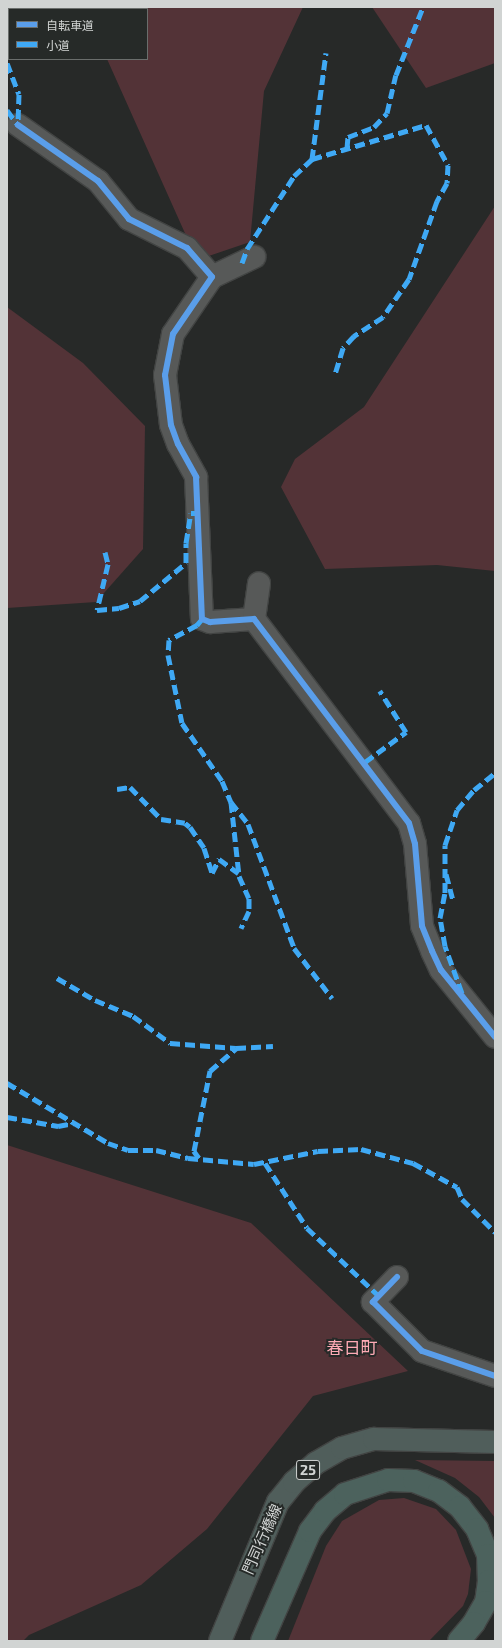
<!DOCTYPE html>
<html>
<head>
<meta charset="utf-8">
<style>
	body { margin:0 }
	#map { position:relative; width:502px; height:1648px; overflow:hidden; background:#272928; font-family:"Exo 2","Noto Sans JP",sans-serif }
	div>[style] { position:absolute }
	.green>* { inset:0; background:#533337 }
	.roads { filter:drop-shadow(1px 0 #424443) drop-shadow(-1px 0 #424443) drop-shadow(0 1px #424443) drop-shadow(0 -1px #424443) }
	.minor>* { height:22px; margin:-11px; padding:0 11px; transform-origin:11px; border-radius:11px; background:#575958 }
	.primary>* { height:22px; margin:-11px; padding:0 11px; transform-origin:11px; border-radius:11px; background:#505e5b }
	.motorway>* { height:22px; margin:-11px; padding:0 11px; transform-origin:11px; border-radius:11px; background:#4c625d }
	.quiet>* { height:5px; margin-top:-2.5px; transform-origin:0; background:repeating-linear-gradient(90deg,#3fa9f5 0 10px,transparent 0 15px) }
	.cycleway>* { height:6px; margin:-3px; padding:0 3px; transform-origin:3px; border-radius:3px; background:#5a9eea }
	span { translate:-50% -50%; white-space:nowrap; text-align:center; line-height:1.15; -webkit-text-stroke:4px #262a28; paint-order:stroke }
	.shield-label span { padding:1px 3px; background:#262a28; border:1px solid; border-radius:3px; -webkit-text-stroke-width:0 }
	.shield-label { font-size:14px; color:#d1d4d3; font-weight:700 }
	.street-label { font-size:15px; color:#d1d4d3 }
	.quarter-label { font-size:17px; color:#feaab5 }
	.frame { position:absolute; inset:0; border:8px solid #d1d4d3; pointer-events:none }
	.legend { position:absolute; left:8px; top:8px; width:140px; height:52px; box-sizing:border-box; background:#262a28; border:1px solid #6a6e6c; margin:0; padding:5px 7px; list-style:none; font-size:12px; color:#d1d4d3 }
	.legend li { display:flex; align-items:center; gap:8px; height:20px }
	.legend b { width:20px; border:1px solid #6a6e6c }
</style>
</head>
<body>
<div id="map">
	<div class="green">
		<div style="clip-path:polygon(84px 7px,303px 7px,264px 91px,250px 242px,197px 260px,107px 59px,147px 59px,147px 9px)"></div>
		<div style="clip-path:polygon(372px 7px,495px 7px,495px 63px,426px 88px)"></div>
		<div style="clip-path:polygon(495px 206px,495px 571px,437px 565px,325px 569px,281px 487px,295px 459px,364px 407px)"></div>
		<div style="clip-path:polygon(7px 307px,83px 363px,145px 426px,143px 549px,96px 602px,7px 608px)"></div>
		<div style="clip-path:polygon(7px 1145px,251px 1223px,408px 1371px,313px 1396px,207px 1529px,141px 1585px,29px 1635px,23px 1641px,7px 1641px)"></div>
		<div style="clip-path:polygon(415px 1460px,495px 1461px,495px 1518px,479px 1497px,455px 1478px)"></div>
		<div style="clip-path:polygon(404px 1498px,436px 1509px,456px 1530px,471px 1569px,468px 1594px,463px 1606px,429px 1641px,288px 1641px,326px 1546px,342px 1521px,379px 1500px)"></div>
	</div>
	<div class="roads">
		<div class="minor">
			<div style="left:18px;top:125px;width:98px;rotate:35deg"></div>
			<div style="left:98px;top:181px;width:49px;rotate:50.8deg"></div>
			<div style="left:129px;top:219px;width:65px;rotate:26.6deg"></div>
			<div style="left:187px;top:248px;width:38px;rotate:49deg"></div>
			<div style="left:212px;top:277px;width:69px;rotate:124.4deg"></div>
			<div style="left:173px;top:334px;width:42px;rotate:101deg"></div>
			<div style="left:165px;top:375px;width:50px;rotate:83.2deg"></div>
			<div style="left:171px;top:425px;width:20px;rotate:70deg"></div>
			<div style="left:178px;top:444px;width:38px;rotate:61deg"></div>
			<div style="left:196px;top:477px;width:142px;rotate:87.6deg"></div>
			<div style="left:202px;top:619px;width:9px;rotate:21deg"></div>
			<div style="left:210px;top:622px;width:44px;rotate:-3.9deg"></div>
			<div style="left:254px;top:619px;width:256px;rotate:52.8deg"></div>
			<div style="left:409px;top:823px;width:22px;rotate:74deg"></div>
			<div style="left:415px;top:844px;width:82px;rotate:85.1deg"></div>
			<div style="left:422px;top:926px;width:27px;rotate:68deg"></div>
			<div style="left:432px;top:951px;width:21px;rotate:65deg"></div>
			<div style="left:441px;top:970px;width:86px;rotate:51.1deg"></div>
			<div style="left:212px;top:277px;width:47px;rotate:-25.5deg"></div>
			<div style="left:254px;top:619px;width:36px;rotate:-82deg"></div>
			<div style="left:397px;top:1277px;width:35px;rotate:134deg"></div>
			<div style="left:373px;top:1302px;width:69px;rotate:45deg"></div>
			<div style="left:422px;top:1351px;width:77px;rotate:18.9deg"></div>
		</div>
		<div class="primary">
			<div style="left:220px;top:1641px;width:151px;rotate:-67.4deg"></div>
			<div style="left:278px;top:1502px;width:26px;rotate:-51deg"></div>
			<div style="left:294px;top:1482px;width:29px;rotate:-41deg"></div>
			<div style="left:316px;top:1463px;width:30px;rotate:-30deg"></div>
			<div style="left:342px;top:1448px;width:33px;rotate:-16deg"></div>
			<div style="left:374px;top:1439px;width:121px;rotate:1.4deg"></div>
		</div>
		<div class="motorway">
			<div style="left:262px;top:1641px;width:120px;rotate:-66.4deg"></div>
			<div style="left:310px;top:1531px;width:25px;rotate:-53deg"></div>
			<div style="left:325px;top:1511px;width:26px;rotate:-40deg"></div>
			<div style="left:345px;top:1494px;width:45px;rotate:-18deg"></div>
			<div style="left:388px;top:1480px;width:26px;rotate:2deg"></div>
			<div style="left:414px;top:1481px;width:27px;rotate:22deg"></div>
			<div style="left:439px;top:1491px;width:26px;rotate:37deg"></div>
			<div style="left:460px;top:1507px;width:28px;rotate:52deg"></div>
			<div style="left:477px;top:1529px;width:28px;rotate:67deg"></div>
			<div style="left:488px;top:1555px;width:26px;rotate:88deg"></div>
			<div style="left:489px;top:1581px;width:21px;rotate:98deg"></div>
			<div style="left:486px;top:1602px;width:24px;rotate:120deg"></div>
			<div style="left:474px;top:1623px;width:23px;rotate:130deg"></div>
		</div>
	</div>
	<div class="quiet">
		<div style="left:7px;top:63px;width:33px;rotate:69deg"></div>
		<div style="left:19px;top:94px;width:31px;rotate:92deg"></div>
		<div style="left:7px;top:110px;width:19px;rotate:54deg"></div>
		<div style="left:347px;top:148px;width:11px;rotate:-85deg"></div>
		<div style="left:348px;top:137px;width:28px;rotate:-21deg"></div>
		<div style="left:374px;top:127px;width:19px;rotate:-47deg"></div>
		<div style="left:387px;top:113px;width:39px;rotate:-77deg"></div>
		<div style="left:396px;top:75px;width:73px;rotate:-68.3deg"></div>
		<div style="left:312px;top:159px;width:107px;rotate:-82.5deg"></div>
		<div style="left:242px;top:263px;width:15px;rotate:-70deg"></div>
		<div style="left:247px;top:249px;width:87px;rotate:-57.2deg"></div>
		<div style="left:294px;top:176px;width:25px;rotate:-43deg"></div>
		<div style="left:312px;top:159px;width:119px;rotate:-16.6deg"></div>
		<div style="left:426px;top:125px;width:46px;rotate:61.2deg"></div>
		<div style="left:448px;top:165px;width:18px;rotate:93deg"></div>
		<div style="left:447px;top:183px;width:21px;rotate:119deg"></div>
		<div style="left:437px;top:201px;width:83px;rotate:109.7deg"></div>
		<div style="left:409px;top:279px;width:46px;rotate:124.4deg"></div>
		<div style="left:383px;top:317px;width:35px;rotate:147deg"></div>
		<div style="left:354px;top:336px;width:16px;rotate:133deg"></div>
		<div style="left:343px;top:348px;width:27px;rotate:107deg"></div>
		<div style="left:105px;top:552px;width:12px;rotate:76deg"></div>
		<div style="left:108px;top:564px;width:47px;rotate:103.4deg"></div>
		<div style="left:97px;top:610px;width:22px;rotate:-5deg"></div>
		<div style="left:119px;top:608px;width:22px;rotate:-18deg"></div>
		<div style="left:140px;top:601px;width:60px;rotate:-39.6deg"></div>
		<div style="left:186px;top:563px;width:20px;rotate:-90deg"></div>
		<div style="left:186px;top:543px;width:30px;rotate:-81deg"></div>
		<div style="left:191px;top:513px;width:6px"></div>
		<div style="left:202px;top:619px;width:8px;rotate:130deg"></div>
		<div style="left:197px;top:625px;width:32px;rotate:152deg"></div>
		<div style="left:169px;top:640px;width:15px;rotate:94deg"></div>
		<div style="left:168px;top:655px;width:69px;rotate:78.4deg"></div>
		<div style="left:182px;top:723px;width:70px;rotate:55.4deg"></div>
		<div style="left:222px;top:781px;width:23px;rotate:67deg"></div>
		<div style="left:231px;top:802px;width:74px;rotate:83.8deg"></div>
		<div style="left:239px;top:876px;width:24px;rotate:66deg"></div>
		<div style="left:249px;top:898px;width:13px;rotate:90deg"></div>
		<div style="left:249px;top:911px;width:19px;rotate:115deg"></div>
		<div style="left:365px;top:762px;width:51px;rotate:-36.2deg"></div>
		<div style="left:406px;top:732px;width:49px;rotate:-122.4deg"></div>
		<div style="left:117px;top:789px;width:13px;rotate:-9deg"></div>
		<div style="left:130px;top:787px;width:45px;rotate:45.9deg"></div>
		<div style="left:161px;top:819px;width:24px;rotate:9deg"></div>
		<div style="left:185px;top:823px;width:6px;rotate:39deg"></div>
		<div style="left:190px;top:827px;width:25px;rotate:56deg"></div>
		<div style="left:204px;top:848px;width:26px;rotate:72deg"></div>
		<div style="left:212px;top:873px;width:16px;rotate:-63deg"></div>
		<div style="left:219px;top:859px;width:24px;rotate:36deg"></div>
		<div style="left:231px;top:802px;width:28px;rotate:52deg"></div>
		<div style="left:248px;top:824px;width:132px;rotate:69.6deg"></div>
		<div style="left:294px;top:948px;width:63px;rotate:52.8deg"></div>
		<div style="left:446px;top:874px;width:28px;rotate:75deg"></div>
		<div style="left:57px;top:978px;width:44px;rotate:30.1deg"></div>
		<div style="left:95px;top:1000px;width:41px;rotate:22.8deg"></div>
		<div style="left:133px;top:1016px;width:46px;rotate:36.1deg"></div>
		<div style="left:170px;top:1043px;width:66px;rotate:4.3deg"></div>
		<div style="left:462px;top:993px;width:50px;rotate:-109.9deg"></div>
		<div style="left:445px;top:946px;width:28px;rotate:-100deg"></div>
		<div style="left:440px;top:918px;width:25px;rotate:-79deg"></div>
		<div style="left:445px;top:893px;width:48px;rotate:-90deg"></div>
		<div style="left:445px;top:845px;width:37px;rotate:-71deg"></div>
		<div style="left:457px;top:810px;width:26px;rotate:-50deg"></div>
		<div style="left:474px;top:790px;width:27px;rotate:-39deg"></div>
		<div style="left:7px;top:1083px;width:117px;rotate:30.7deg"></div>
		<div style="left:108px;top:1143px;width:21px;rotate:19deg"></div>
		<div style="left:128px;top:1150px;width:28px"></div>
		<div style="left:156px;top:1150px;width:33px;rotate:14deg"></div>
		<div style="left:188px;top:1158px;width:66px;rotate:5.2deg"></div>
		<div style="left:254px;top:1164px;width:65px;rotate:-11.5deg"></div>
		<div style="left:318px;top:1151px;width:43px;rotate:-2.7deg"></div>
		<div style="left:361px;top:1149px;width:54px;rotate:15.1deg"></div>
		<div style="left:413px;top:1163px;width:50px;rotate:28.6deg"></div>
		<div style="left:457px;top:1187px;width:13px;rotate:67deg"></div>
		<div style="left:462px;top:1199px;width:47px;rotate:45deg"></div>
		<div style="left:7px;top:1117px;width:52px;rotate:10deg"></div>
		<div style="left:58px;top:1126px;width:16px;rotate:-11deg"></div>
		<div style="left:199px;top:1158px;width:9px;rotate:-126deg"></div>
		<div style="left:194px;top:1151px;width:82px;rotate:-78.7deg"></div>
		<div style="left:210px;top:1071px;width:35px;rotate:-41deg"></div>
		<div style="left:236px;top:1048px;width:37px;rotate:-3deg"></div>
		<div style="left:265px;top:1163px;width:77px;rotate:57.1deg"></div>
		<div style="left:307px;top:1228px;width:99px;rotate:43.4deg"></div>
	</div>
	<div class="cycleway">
		<div style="left:18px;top:125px;width:98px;rotate:35deg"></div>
		<div style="left:98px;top:181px;width:49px;rotate:50.8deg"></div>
		<div style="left:129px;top:219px;width:65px;rotate:26.6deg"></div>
		<div style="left:187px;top:248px;width:38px;rotate:49deg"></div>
		<div style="left:212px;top:277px;width:69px;rotate:124.4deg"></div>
		<div style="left:173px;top:334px;width:42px;rotate:101deg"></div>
		<div style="left:165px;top:375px;width:50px;rotate:83.2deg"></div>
		<div style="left:171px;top:425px;width:20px;rotate:70deg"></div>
		<div style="left:178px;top:444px;width:38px;rotate:61deg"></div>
		<div style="left:196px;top:477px;width:142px;rotate:87.6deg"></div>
		<div style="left:202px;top:619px;width:9px;rotate:21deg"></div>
		<div style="left:210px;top:622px;width:44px;rotate:-3.9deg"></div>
		<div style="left:254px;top:619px;width:256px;rotate:52.8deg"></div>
		<div style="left:409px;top:823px;width:22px;rotate:74deg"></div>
		<div style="left:415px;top:844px;width:82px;rotate:85.1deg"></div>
		<div style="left:422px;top:926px;width:27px;rotate:68deg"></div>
		<div style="left:432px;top:951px;width:21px;rotate:65deg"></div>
		<div style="left:441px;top:970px;width:86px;rotate:51.1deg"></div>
		<div style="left:397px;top:1277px;width:35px;rotate:134deg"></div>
		<div style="left:373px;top:1302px;width:69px;rotate:45deg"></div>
		<div style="left:422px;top:1351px;width:77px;rotate:18.9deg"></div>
	</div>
	<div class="shield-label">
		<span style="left:308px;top:1470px">25</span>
	</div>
	<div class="street-label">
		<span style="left:262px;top:1539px;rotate:-66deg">門司行橋線</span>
	</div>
	<div class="quarter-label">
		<span style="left:352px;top:1348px">春日町</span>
	</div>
	<div class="frame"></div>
	<ul class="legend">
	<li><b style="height:5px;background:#5a9eea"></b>自転車道</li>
	<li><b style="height:5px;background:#3fa9f5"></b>小道</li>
	</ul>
</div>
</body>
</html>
